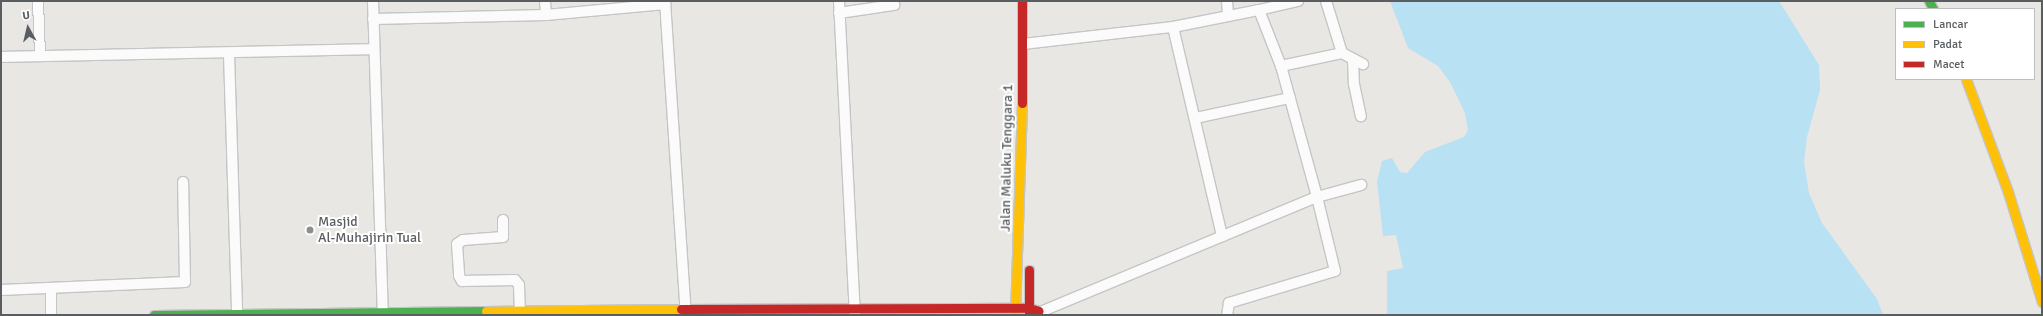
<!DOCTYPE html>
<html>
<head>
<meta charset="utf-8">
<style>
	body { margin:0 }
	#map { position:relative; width:2043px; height:316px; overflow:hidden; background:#e9e7e4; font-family:Signika,sans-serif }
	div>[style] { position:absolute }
	.water>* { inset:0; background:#b8e1f3 }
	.roads { filter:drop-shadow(1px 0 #c5c5c5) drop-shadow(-1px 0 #c5c5c5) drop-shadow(0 1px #c5c5c5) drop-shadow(0 -1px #c5c5c5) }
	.street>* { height:10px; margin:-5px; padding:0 5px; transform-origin:5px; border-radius:5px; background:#fcfbfb }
	.fast>* { height:9px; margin:-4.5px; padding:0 4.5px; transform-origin:4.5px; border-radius:4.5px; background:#4caf50 }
	.slow>* { height:9px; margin:-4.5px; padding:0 4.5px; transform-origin:4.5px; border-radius:4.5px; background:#ffc107 }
	.jam>* { height:9px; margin:-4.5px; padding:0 4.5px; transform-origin:4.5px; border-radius:4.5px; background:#c62828 }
	.dots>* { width:11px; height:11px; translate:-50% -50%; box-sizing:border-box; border:2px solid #fff; border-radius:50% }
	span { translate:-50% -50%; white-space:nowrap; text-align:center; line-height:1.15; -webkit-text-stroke:4px #fff; paint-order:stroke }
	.street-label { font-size:14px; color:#5a5e61 }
	.poi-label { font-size:14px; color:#5a5e61 }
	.left { translate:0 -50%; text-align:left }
	.frame { position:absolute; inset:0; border:2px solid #5a5e61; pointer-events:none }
	.legend { position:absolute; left:1895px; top:8px; width:140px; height:72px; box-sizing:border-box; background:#fff; border:1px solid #bdbfc0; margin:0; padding:5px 7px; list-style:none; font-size:12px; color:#5a5e61 }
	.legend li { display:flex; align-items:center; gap:8px; height:20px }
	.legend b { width:20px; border:1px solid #bdbfc0 }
	.north { position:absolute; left:8px; top:8px; width:40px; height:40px; -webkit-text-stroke:3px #fff; paint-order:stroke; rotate:352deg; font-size:11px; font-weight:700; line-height:16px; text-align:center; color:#5a5e61 }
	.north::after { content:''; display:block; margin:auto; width:14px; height:18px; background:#5a5e61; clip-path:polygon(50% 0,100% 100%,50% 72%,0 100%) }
</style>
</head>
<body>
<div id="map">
	<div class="water">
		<div style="clip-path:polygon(1390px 1px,1779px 1px,1819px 65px,1820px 90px,1807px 137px,1804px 162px,1809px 193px,1822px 223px,1877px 299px,1883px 315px,1387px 315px,1387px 271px,1403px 268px,1396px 235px,1383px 236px,1377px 182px,1382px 161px,1392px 158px,1400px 172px,1407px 173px,1425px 152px,1464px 137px,1468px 130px,1465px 113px,1450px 82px,1438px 66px,1408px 48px)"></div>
	</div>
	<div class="roads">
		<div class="street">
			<div style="left:38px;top:1px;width:55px;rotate:87.9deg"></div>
			<div style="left:373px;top:1px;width:314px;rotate:88.2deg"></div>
			<div style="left:545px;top:1px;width:14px;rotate:86deg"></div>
			<div style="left:665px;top:1px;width:315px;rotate:86.2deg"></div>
			<div style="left:839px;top:1px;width:314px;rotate:87.1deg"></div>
			<div style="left:1227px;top:1px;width:15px;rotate:86deg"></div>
			<div style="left:1326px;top:1px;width:54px;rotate:72.9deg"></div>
			<div style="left:1259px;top:10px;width:40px;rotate:-13deg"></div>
			<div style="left:839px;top:13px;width:56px;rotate:-8.3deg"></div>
			<div style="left:373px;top:19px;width:173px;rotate:-1.3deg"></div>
			<div style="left:546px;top:15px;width:120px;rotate:-5.3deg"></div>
			<div style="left:1173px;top:27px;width:215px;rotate:76.8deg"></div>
			<div style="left:1023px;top:44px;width:151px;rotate:-6.5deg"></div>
			<div style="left:1173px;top:27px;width:88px;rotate:-11.2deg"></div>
			<div style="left:1259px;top:10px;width:60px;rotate:68.6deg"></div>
			<div style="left:1281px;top:66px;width:136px;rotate:74.6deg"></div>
			<div style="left:1317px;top:197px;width:46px;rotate:-15.3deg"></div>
			<div style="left:229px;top:54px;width:261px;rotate:88.2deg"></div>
			<div style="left:1px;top:57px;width:373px;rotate:-1.2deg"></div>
			<div style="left:1353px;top:59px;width:25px;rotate:88deg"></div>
			<div style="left:1354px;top:84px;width:33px;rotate:78deg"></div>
			<div style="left:1281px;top:66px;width:62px;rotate:-12deg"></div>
			<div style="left:1342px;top:53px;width:24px;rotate:28deg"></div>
			<div style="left:1195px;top:118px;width:97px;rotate:-11.9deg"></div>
			<div style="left:503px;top:220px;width:17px;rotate:90deg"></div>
			<div style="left:503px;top:237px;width:40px;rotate:175.7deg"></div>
			<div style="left:463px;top:240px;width:7px;rotate:146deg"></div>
			<div style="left:457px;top:244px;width:32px;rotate:86deg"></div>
			<div style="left:459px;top:276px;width:6px;rotate:59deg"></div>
			<div style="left:462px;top:281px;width:53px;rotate:-1.1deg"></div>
			<div style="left:515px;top:280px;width:6px;rotate:51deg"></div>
			<div style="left:519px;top:285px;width:25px;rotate:88deg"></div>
			<div style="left:1px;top:290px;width:184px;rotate:-2.5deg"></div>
			<div style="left:185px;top:282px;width:100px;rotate:-91.1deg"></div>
			<div style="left:51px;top:315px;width:27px;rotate:-90deg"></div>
			<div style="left:1033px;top:315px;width:308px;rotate:-22.6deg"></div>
			<div style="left:1317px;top:197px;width:76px;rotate:76.3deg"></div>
			<div style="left:1335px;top:271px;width:111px;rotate:163.2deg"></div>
			<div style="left:1229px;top:303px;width:12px;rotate:99deg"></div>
		</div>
		<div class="fast">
			<div style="left:1929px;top:1px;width:9px;rotate:63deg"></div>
			<div style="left:154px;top:315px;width:332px;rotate:-0.7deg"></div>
		</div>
		<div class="slow">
			<div style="left:1966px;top:79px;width:121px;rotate:69.6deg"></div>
			<div style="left:2008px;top:192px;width:115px;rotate:72.8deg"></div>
			<div style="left:486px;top:311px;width:195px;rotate:-0.6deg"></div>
			<div style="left:1015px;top:315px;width:212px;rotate:-88.1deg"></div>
		</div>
		<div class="jam">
			<div style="left:1022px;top:1px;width:102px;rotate:90deg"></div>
			<div style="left:1029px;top:270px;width:45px;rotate:90deg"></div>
			<div style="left:681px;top:309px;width:348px;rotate:-0.2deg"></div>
			<div style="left:1029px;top:308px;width:10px;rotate:17deg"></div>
		</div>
	</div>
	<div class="dots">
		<div style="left:310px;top:230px;background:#8c8e8f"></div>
	</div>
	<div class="street-label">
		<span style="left:1007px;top:158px;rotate:-89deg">Jalan Maluku Tenggara 1</span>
	</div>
	<div class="poi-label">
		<span class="left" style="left:318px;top:230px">Masjid<br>Al-Muhajirin Tual</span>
	</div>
	<div class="frame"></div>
	<ul class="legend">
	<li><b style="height:5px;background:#4caf50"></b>Lancar</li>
	<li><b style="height:5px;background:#ffc107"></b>Padat</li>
	<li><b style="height:5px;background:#c62828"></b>Macet</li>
	</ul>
	<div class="north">U</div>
</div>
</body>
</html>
